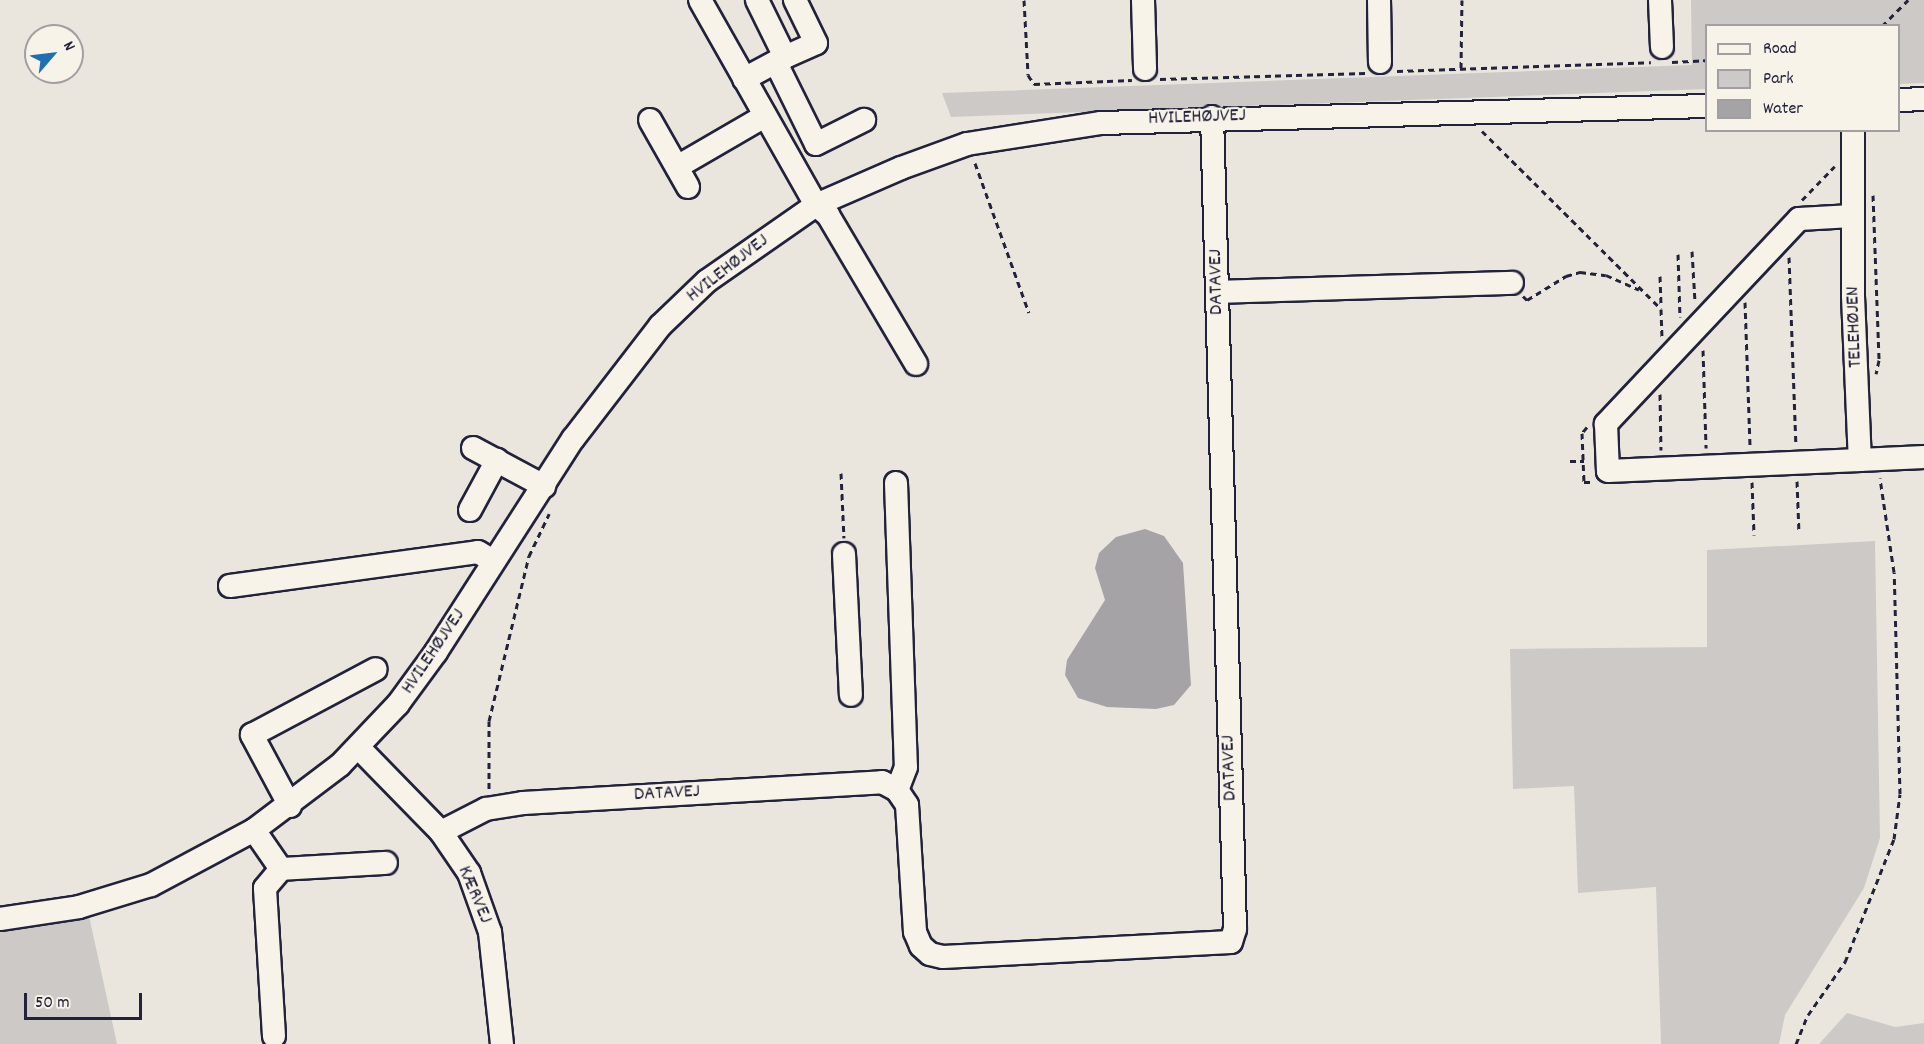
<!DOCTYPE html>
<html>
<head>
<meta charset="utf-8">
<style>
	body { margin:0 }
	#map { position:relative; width:1924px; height:1044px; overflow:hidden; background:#eae6de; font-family:Dekko,sans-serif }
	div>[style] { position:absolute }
	.green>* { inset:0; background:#cdc9c6 }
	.water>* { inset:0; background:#a6a3a6 }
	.path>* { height:3px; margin-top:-1.5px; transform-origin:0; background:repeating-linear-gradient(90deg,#22223b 0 6px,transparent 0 10.5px) }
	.roads { filter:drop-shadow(2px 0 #22223b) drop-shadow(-2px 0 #22223b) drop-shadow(0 2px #22223b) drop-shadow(0 -2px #22223b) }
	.minor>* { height:22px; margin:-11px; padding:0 11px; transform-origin:11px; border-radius:11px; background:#f7f3e8 }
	span { translate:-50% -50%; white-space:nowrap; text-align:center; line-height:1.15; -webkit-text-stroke:4.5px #f7f3e8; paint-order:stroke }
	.street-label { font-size:20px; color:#22223b }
	.legend { position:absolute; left:1705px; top:24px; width:195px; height:108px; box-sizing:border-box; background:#f7f3e8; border:2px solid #a29fa3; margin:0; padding:8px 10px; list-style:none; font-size:18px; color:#22223b }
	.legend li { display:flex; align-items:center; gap:12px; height:30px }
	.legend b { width:30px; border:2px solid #a29fa3 }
	.north { position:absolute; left:24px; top:24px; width:60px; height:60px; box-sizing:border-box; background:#f7f3e8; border:2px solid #a29fa3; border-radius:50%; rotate:62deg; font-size:16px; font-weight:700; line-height:24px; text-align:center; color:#22223b }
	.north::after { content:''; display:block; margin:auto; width:21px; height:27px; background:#1f6fb2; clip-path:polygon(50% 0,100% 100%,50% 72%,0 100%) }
	.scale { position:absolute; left:24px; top:993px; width:118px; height:27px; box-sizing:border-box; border:3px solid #22223b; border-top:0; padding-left:8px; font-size:18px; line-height:21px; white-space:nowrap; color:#22223b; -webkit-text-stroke:4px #f7f3e8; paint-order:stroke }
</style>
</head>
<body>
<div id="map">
	<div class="green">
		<div style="clip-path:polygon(1691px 0,1924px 0,1924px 83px,1899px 84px,1898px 26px,1706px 26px,1706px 89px,951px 117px,942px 93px,1692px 65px)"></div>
		<div style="clip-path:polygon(1875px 541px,1880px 838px,1864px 888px,1785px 1015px,1779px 1044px,1661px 1044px,1656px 887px,1578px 893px,1574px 786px,1513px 789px,1510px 649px,1707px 647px,1707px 550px)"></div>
		<div style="clip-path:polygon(89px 916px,117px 1044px,0 1044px,0 929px)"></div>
		<div style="clip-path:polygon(1847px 1013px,1895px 1027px,1924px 1023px,1924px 1044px,1819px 1044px)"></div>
	</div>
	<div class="water">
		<div style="clip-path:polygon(1145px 529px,1164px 536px,1183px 563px,1191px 685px,1174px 705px,1156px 709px,1107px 707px,1078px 698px,1065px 675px,1067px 660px,1105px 600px,1095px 568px,1099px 553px,1116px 537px)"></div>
	</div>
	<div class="path">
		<div style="left:1024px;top:0;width:75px;rotate:86.9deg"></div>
		<div style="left:1028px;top:75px;width:11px;rotate:56deg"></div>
		<div style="left:1034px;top:84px;width:98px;rotate:-2.3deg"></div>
		<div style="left:1837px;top:26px;width:1px"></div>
		<div style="left:1882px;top:26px;width:37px;rotate:-45deg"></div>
		<div style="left:1672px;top:62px;width:34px;rotate:-3deg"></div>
		<div style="left:1461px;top:68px;width:68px;rotate:-89.2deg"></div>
		<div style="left:1397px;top:71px;width:254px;rotate:-2deg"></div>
		<div style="left:1160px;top:79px;width:206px;rotate:-1.7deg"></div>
		<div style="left:1482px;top:131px;width:252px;rotate:44.8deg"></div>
		<div style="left:1661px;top:309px;width:28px;rotate:88deg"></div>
		<div style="left:975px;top:163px;width:159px;rotate:70.2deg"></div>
		<div style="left:1873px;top:195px;width:165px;rotate:87.9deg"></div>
		<div style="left:1879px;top:360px;width:14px;rotate:102deg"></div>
		<div style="left:1802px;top:200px;width:47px;rotate:-45.9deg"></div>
		<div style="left:1692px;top:251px;width:51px;rotate:86.6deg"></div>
		<div style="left:1678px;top:254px;width:63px;rotate:88.2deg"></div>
		<div style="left:1789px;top:257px;width:188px;rotate:87.9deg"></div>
		<div style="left:1660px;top:276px;width:31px;rotate:88deg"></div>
		<div style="left:1523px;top:296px;width:6px;rotate:45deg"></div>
		<div style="left:1527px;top:300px;width:46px;rotate:-31.6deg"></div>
		<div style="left:1566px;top:276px;width:15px;rotate:-16deg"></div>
		<div style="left:1580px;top:272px;width:26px;rotate:7deg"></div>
		<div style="left:1606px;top:275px;width:36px;rotate:24deg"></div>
		<div style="left:1745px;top:302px;width:146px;rotate:88deg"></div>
		<div style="left:1703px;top:350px;width:98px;rotate:88.2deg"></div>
		<div style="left:1660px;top:394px;width:56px;rotate:89deg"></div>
		<div style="left:1587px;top:427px;width:8px;rotate:130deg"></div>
		<div style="left:1582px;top:433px;width:49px;rotate:87.7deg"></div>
		<div style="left:1584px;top:482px;width:9px"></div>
		<div style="left:1570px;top:461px;width:14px"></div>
		<div style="left:841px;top:473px;width:65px;rotate:87.4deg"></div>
		<div style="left:1797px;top:481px;width:51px;rotate:87.8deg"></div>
		<div style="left:1752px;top:482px;width:53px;rotate:87.8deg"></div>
		<div style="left:489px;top:789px;width:68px;rotate:-90deg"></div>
		<div style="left:489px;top:721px;width:170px;rotate:-76.4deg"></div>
		<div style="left:529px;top:556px;width:47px;rotate:-64.5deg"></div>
		<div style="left:1796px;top:1044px;width:31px;rotate:-68deg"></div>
		<div style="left:1808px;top:1015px;width:65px;rotate:-55.1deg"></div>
		<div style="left:1845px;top:962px;width:132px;rotate:-68.3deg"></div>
		<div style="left:1894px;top:839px;width:45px;rotate:-82.4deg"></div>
		<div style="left:1900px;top:794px;width:222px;rotate:-91.5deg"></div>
		<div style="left:1894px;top:572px;width:95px;rotate:-98.5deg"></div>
	</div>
	<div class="roads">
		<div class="minor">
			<div style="left:700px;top:0;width:236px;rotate:60.5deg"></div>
			<div style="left:816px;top:205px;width:16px;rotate:40deg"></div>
			<div style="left:828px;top:215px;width:173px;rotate:59.4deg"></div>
			<div style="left:1143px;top:0;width:69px;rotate:88.3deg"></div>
			<div style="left:1379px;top:0;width:62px;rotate:89.1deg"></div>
			<div style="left:1660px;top:0;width:47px;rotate:87.6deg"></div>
			<div style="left:785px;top:57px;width:34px;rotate:-24deg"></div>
			<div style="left:816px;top:43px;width:48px;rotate:-116deg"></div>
			<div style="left:776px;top:63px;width:90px;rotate:63.7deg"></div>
			<div style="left:816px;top:144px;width:54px;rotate:-26.6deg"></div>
			<div style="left:744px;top:79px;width:47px;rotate:-28.2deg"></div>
			<div style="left:785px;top:57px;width:64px;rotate:-116.2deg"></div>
			<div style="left:1898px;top:100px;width:26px;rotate:-2deg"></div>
			<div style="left:650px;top:120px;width:77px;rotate:60.4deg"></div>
			<div style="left:1853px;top:130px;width:166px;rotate:90deg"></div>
			<div style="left:1853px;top:296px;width:164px;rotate:87.6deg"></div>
			<div style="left:1860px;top:460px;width:64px;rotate:-2.7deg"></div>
			<div style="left:677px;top:167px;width:102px;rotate:-30.1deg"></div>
			<div style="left:1852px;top:216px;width:53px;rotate:176.8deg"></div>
			<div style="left:1799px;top:219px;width:282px;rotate:133.3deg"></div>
			<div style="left:1606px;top:424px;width:47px;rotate:87.6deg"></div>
			<div style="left:1608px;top:471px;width:252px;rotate:-2.5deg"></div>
			<div style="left:1218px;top:292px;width:294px;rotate:-1.8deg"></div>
			<div style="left:473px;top:448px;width:81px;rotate:28.2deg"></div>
			<div style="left:896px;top:483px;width:284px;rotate:88deg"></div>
			<div style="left:906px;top:767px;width:25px;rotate:111deg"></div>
			<div style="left:470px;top:510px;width:57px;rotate:-61.6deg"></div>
			<div style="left:844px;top:554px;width:141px;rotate:87.2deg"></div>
			<div style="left:230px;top:586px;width:250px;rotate:-7.8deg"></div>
			<div style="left:478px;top:552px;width:17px;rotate:31deg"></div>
			<div style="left:358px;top:747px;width:119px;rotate:45.7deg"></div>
			<div style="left:441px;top:832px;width:50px;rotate:55.7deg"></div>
			<div style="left:469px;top:873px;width:63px;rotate:70.4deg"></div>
			<div style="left:490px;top:932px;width:113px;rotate:83.9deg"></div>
			<div style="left:290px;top:806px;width:81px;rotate:-118.2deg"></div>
			<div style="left:252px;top:735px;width:140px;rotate:-28deg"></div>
			<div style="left:254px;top:830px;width:47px;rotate:55.3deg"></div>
			<div style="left:441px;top:832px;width:51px;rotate:-27.1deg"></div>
			<div style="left:486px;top:809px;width:37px;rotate:-9deg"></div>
			<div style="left:523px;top:803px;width:360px;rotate:-3.3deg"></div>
			<div style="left:882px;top:782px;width:17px;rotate:28deg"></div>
			<div style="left:897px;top:790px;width:18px;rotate:56deg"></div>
			<div style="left:907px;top:805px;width:127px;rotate:86.4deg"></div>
			<div style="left:915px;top:932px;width:15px;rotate:67deg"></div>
			<div style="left:921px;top:946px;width:12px;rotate:42deg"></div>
			<div style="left:930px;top:954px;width:13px;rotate:13deg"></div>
			<div style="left:943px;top:957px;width:288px;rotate:-3deg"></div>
			<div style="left:1231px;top:942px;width:14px;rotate:-73deg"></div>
			<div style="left:1235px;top:929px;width:812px;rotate:-91.62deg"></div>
			<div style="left:0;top:919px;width:80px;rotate:-8.6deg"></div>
			<div style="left:79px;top:907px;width:75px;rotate:-17deg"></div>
			<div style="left:151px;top:885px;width:117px;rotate:-28.1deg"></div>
			<div style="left:254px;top:830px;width:108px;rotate:-37.1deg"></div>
			<div style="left:340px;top:765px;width:84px;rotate:-46.4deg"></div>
			<div style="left:398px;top:704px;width:64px;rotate:-53.8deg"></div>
			<div style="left:436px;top:652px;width:253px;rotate:-57.3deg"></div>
			<div style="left:573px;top:439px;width:143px;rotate:-52.4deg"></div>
			<div style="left:660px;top:326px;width:65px;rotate:-43.8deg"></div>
			<div style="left:707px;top:281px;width:133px;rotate:-34.9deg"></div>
			<div style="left:816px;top:205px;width:93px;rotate:-23.5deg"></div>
			<div style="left:901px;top:168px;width:70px;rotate:-20deg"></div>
			<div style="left:967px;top:144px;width:136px;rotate:-8.9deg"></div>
			<div style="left:1101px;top:123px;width:605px;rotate:-1.61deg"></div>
			<div style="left:274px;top:1036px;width:148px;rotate:-93.5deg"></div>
			<div style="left:265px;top:888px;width:25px;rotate:-50deg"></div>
			<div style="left:281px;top:869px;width:105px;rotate:-3.3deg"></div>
		</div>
	</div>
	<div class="street-label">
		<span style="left:1197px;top:118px;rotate:-2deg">HVILEHØJVEJ</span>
		<span style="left:728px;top:269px;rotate:-38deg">HVILEHØJVEJ</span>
		<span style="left:1217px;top:282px;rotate:-91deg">DATAVEJ</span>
		<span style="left:1855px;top:327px;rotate:-92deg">TELEHØJEN</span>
		<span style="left:434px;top:652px;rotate:-56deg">HVILEHØJVEJ</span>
		<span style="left:1230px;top:768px;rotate:-92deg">DATAVEJ</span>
		<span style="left:667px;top:794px;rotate:-3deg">DATAVEJ</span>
		<span style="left:474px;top:895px;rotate:67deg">KÆRVEJ</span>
	</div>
	<ul class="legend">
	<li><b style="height:8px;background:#f7f3e8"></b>Road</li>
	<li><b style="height:16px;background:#cdc9c6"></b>Park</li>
	<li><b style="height:16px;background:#a6a3a6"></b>Water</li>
	</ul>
	<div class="north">N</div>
	<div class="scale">50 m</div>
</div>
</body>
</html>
